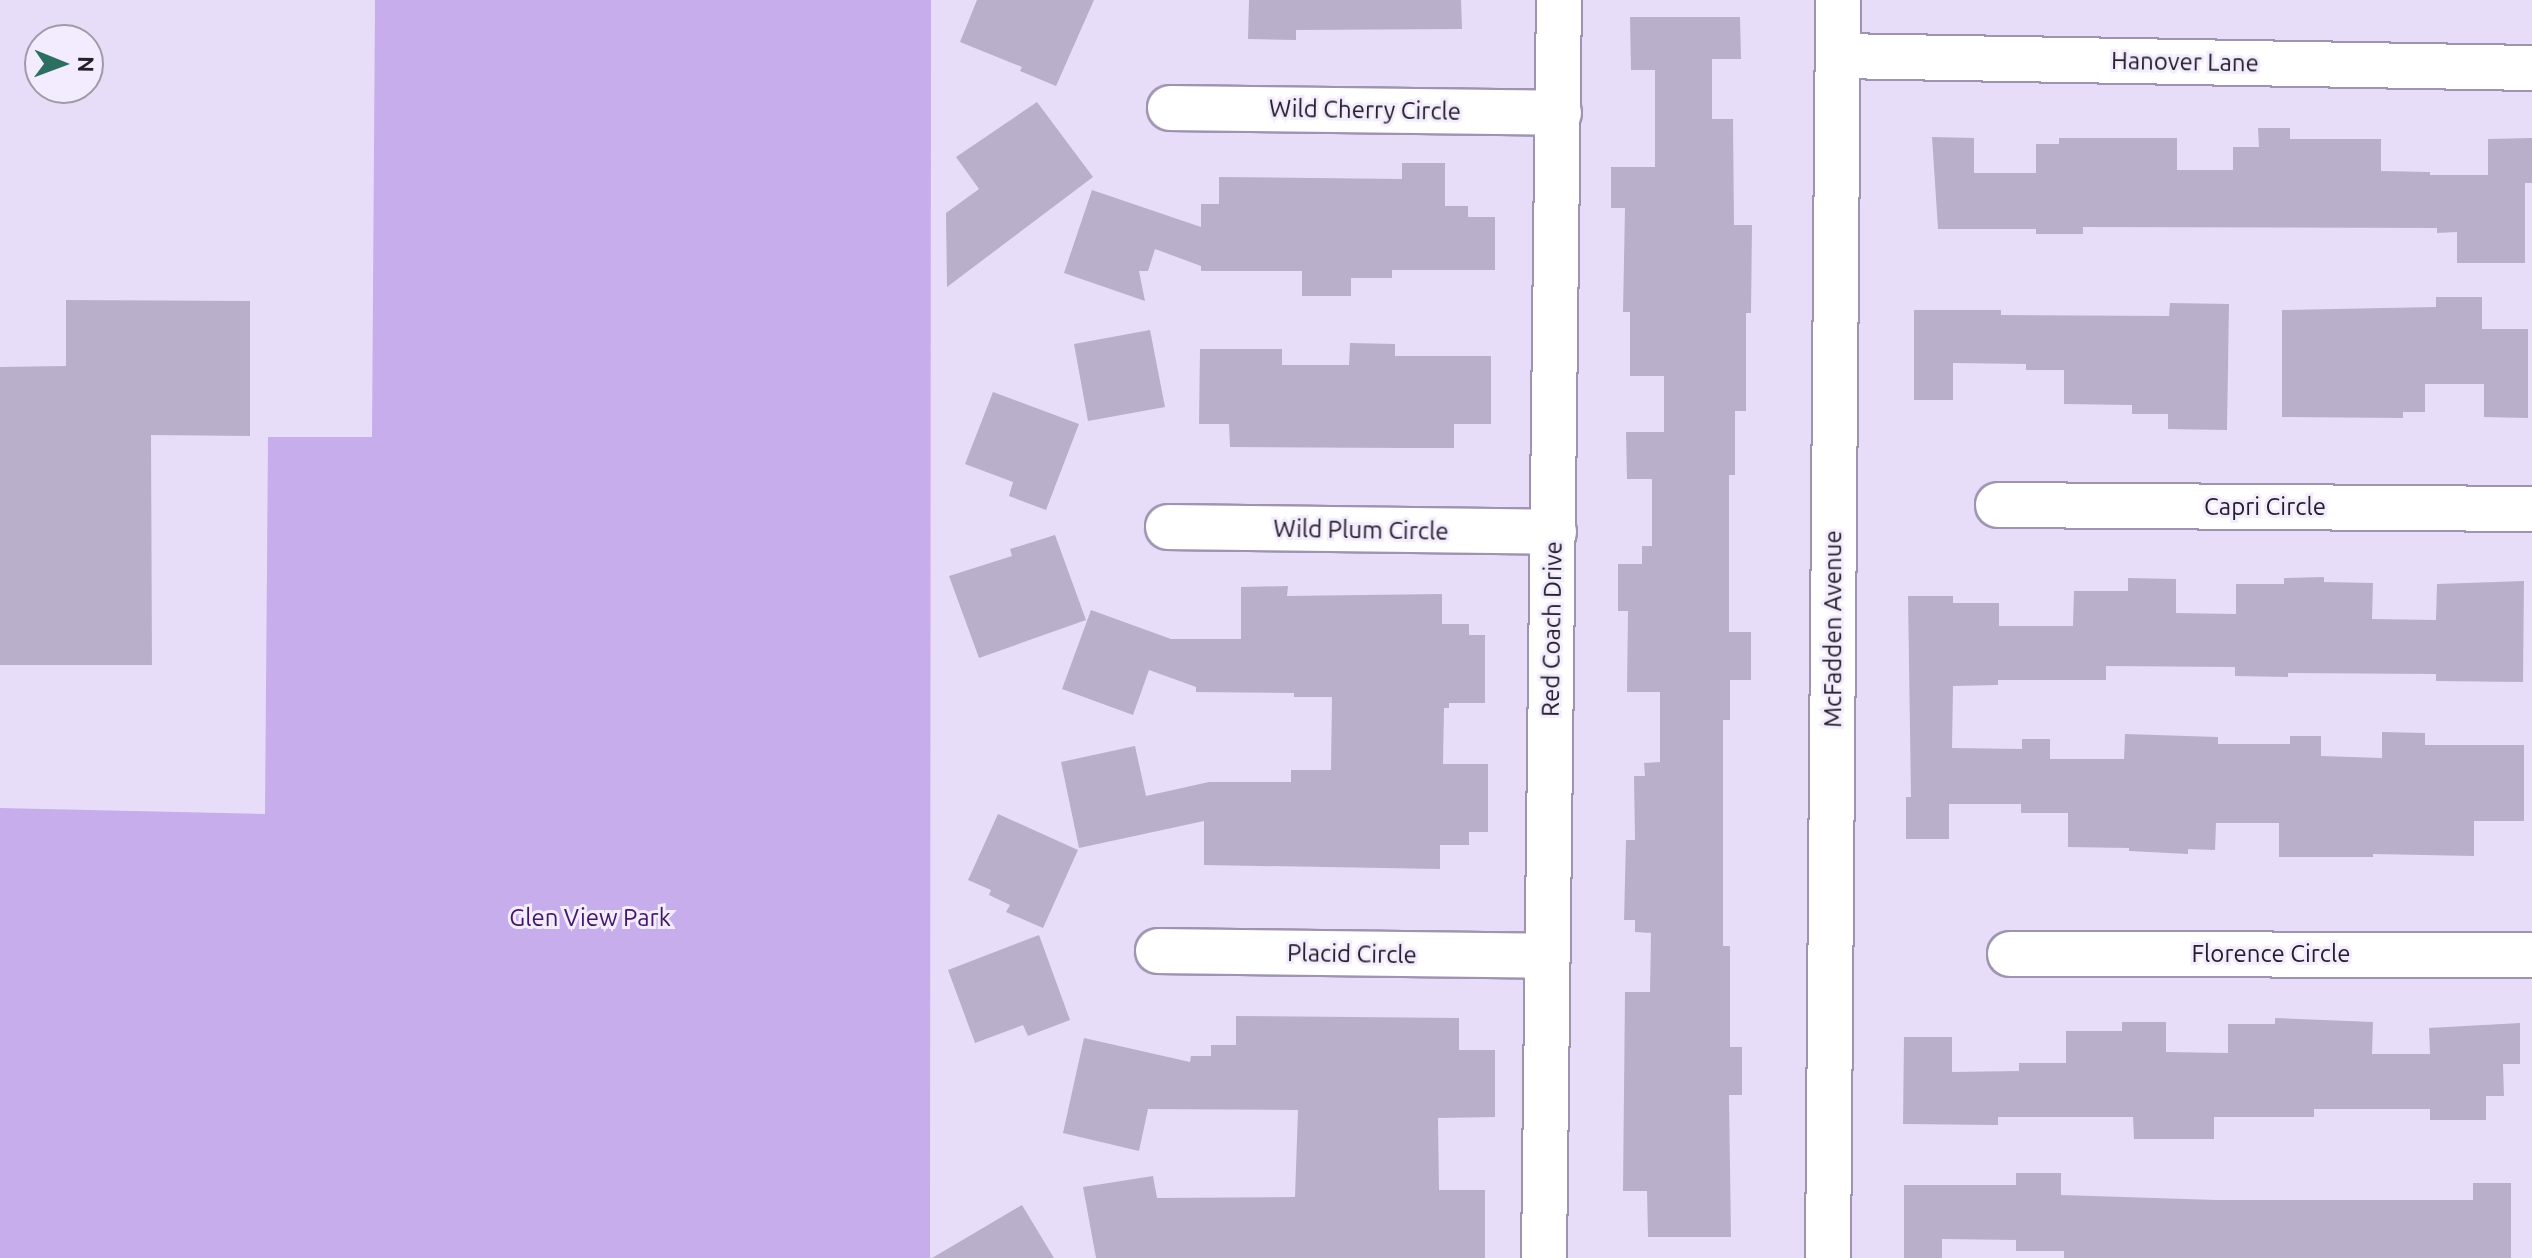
<!DOCTYPE html>
<html>
<head>
<meta charset="utf-8">
<style>
	body { margin:0 }
	#map { position:relative; width:2532px; height:1258px; overflow:hidden; background:#e8ddf9; font-family:Ubuntu,sans-serif }
	div>[style] { position:absolute }
	.green>* { inset:0; background:#c8adec }
	.building>* { inset:0; background:#baafca }
	.roads { filter:drop-shadow(2px 0 #9f94af) drop-shadow(-2px 0 #9f94af) drop-shadow(0 2px #9f94af) drop-shadow(0 -2px #9f94af) }
	.minor>* { height:44px; margin:-22px; padding:0 22px; transform-origin:22px; border-radius:22px; background:#fff }
	span { translate:-50% -50%; white-space:nowrap; text-align:center; line-height:1.15; -webkit-text-stroke:6px #f3ecfe; paint-order:stroke }
	.street-label { font-size:24px; color:#24202a }
	.park-label { font-size:24px; color:#411766 }
	.north { position:absolute; left:24px; top:24px; width:80px; height:80px; box-sizing:border-box; background:#f3ecfe; border:2px solid #a09aa9; border-radius:50%; rotate:91deg; font-size:22px; font-weight:700; line-height:32px; text-align:center; color:#24202a }
	.north::after { content:''; display:block; margin:auto; width:28px; height:36px; background:#2c6f61; clip-path:polygon(50% 0,100% 100%,50% 72%,0 100%) }
</style>
</head>
<body>
<div id="map">
	<div class="green">
		<div style="clip-path:polygon(375px 0,931px 0,930px 1258px,0 1258px,0 808px,265px 814px,268px 437px,372px 437px)"></div>
	</div>
	<div class="building">
		<div style="clip-path:polygon(977px 0,1094px 0,1056px 86px,1020px 71px,1022px 67px,960px 42px)"></div>
		<div style="clip-path:polygon(1249px 0,1461px 0,1462px 29px,1296px 30px,1296px 40px,1248px 39px)"></div>
		<div style="clip-path:polygon(1630px 17px,1740px 17px,1741px 59px,1712px 59px,1712px 119px,1733px 119px,1734px 225px,1752px 225px,1751px 313px,1746px 313px,1746px 411px,1735px 411px,1735px 475px,1729px 475px,1729px 632px,1751px 632px,1751px 680px,1730px 680px,1730px 720px,1723px 720px,1723px 946px,1730px 946px,1730px 1047px,1742px 1047px,1742px 1095px,1729px 1095px,1731px 1237px,1648px 1237px,1647px 1191px,1623px 1191px,1625px 992px,1650px 992px,1651px 933px,1635px 932px,1635px 920px,1624px 920px,1626px 840px,1635px 840px,1634px 776px,1645px 776px,1644px 763px,1660px 762px,1660px 692px,1627px 692px,1628px 611px,1618px 611px,1618px 564px,1642px 564px,1642px 546px,1652px 546px,1652px 479px,1627px 479px,1626px 432px,1664px 432px,1664px 376px,1630px 376px,1630px 312px,1623px 312px,1625px 208px,1611px 208px,1611px 167px,1655px 167px,1655px 70px,1631px 70px)"></div>
		<div style="clip-path:polygon(1037px 102px,1093px 177px,947px 287px,946px 213px,979px 189px,956px 157px)"></div>
		<div style="clip-path:polygon(2258px 128px,2290px 128px,2290px 139px,2381px 139px,2381px 171px,2430px 172px,2430px 175px,2488px 175px,2488px 139px,2532px 138px,2532px 183px,2525px 183px,2525px 263px,2457px 263px,2457px 232px,2437px 233px,2437px 228px,2083px 227px,2083px 234px,2036px 234px,2036px 229px,1938px 229px,1932px 137px,1974px 138px,1974px 173px,2036px 173px,2036px 144px,2059px 144px,2059px 138px,2177px 138px,2177px 170px,2233px 170px,2233px 147px,2259px 147px)"></div>
		<div style="clip-path:polygon(1402px 163px,1445px 163px,1445px 206px,1468px 206px,1468px 217px,1495px 217px,1495px 270px,1392px 270px,1392px 278px,1351px 278px,1351px 296px,1302px 296px,1302px 271px,1201px 271px,1201px 266px,1155px 249px,1148px 271px,1139px 271px,1145px 301px,1064px 273px,1092px 190px,1201px 227px,1201px 204px,1219px 204px,1219px 177px,1402px 179px)"></div>
		<div style="clip-path:polygon(2436px 297px,2482px 297px,2482px 329px,2528px 329px,2528px 418px,2484px 417px,2484px 384px,2425px 384px,2425px 412px,2403px 412px,2403px 418px,2282px 417px,2282px 310px,2436px 307px)"></div>
		<div style="clip-path:polygon(66px 300px,250px 301px,250px 436px,151px 435px,152px 665px,0 665px,0 367px,66px 366px)"></div>
		<div style="clip-path:polygon(2170px 303px,2229px 304px,2227px 430px,2168px 429px,2168px 414px,2132px 414px,2132px 405px,2064px 404px,2064px 370px,2026px 370px,2026px 364px,1953px 363px,1953px 400px,1914px 400px,1914px 310px,2001px 310px,2001px 315px,2169px 316px)"></div>
		<div style="clip-path:polygon(1150px 330px,1165px 407px,1088px 421px,1074px 344px)"></div>
		<div style="clip-path:polygon(1350px 343px,1395px 344px,1395px 356px,1491px 356px,1491px 424px,1454px 424px,1454px 448px,1403px 448px,1230px 447px,1229px 424px,1199px 424px,1200px 349px,1282px 349px,1282px 365px,1349px 365px)"></div>
		<div style="clip-path:polygon(993px 392px,1079px 424px,1046px 510px,1009px 496px,1013px 482px,965px 464px)"></div>
		<div style="clip-path:polygon(1055px 535px,1086px 620px,979px 658px,949px 576px,1012px 556px,1010px 549px)"></div>
		<div style="clip-path:polygon(2324px 577px,2324px 582px,2373px 583px,2372px 619px,2436px 620px,2437px 584px,2524px 581px,2523px 682px,2436px 681px,2436px 674px,2288px 673px,2288px 677px,2235px 676px,2235px 667px,2106px 666px,2106px 680px,1998px 680px,1998px 685px,1953px 686px,1952px 748px,2022px 749px,2022px 739px,2050px 739px,2050px 759px,2124px 759px,2125px 734px,2218px 737px,2218px 744px,2290px 744px,2290px 736px,2321px 736px,2321px 756px,2382px 758px,2382px 732px,2425px 733px,2425px 745px,2524px 745px,2524px 821px,2474px 821px,2474px 856px,2373px 854px,2373px 857px,2279px 857px,2279px 823px,2216px 823px,2215px 850px,2188px 849px,2188px 854px,2129px 851px,2129px 848px,2068px 847px,2068px 813px,2021px 813px,2021px 804px,1949px 804px,1949px 839px,1906px 839px,1906px 797px,1911px 797px,1908px 596px,1953px 596px,1953px 603px,1999px 603px,1999px 626px,2073px 626px,2074px 591px,2128px 591px,2128px 578px,2176px 579px,2176px 613px,2236px 614px,2236px 584px,2284px 584px,2284px 578px)"></div>
		<div style="clip-path:polygon(1288px 586px,1287px 596px,1442px 594px,1442px 624px,1469px 624px,1469px 635px,1485px 635px,1485px 703px,1449px 703px,1449px 708px,1444px 708px,1443px 764px,1488px 764px,1488px 832px,1469px 832px,1469px 845px,1440px 845px,1440px 869px,1204px 865px,1204px 821px,1079px 848px,1061px 762px,1135px 746px,1146px 796px,1209px 782px,1291px 782px,1291px 770px,1331px 770px,1332px 697px,1294px 697px,1294px 693px,1196px 692px,1196px 687px,1149px 670px,1133px 715px,1062px 689px,1091px 610px,1171px 639px,1241px 639px,1241px 587px)"></div>
		<div style="clip-path:polygon(998px 814px,1078px 850px,1043px 928px,1006px 912px,1010px 905px,989px 895px,991px 890px,968px 880px)"></div>
		<div style="clip-path:polygon(1039px 935px,1070px 1020px,1028px 1036px,1023px 1025px,975px 1043px,948px 970px)"></div>
		<div style="clip-path:polygon(1236px 1016px,1459px 1018px,1459px 1050px,1495px 1050px,1495px 1117px,1438px 1118px,1439px 1190px,1485px 1190px,1485px 1258px,1096px 1258px,1083px 1187px,1153px 1176px,1157px 1198px,1295px 1197px,1298px 1110px,1148px 1109px,1139px 1151px,1063px 1133px,1084px 1038px,1190px 1062px,1191px 1056px,1211px 1056px,1211px 1045px,1236px 1045px)"></div>
		<div style="clip-path:polygon(2275px 1018px,2373px 1022px,2372px 1054px,2430px 1054px,2429px 1028px,2520px 1023px,2520px 1064px,2503px 1064px,2504px 1096px,2486px 1096px,2486px 1120px,2430px 1120px,2430px 1109px,2314px 1109px,2314px 1117px,2214px 1117px,2214px 1139px,2134px 1139px,2133px 1117px,1998px 1117px,1998px 1125px,1903px 1124px,1904px 1037px,1952px 1037px,1952px 1072px,2019px 1071px,2019px 1063px,2066px 1063px,2066px 1031px,2122px 1031px,2122px 1022px,2166px 1022px,2166px 1052px,2228px 1053px,2228px 1024px,2275px 1024px)"></div>
		<div style="clip-path:polygon(2016px 1173px,2061px 1173px,2061px 1195px,2216px 1200px,2473px 1200px,2473px 1183px,2511px 1183px,2511px 1258px,2064px 1258px,2064px 1251px,2016px 1251px,2016px 1240px,1942px 1239px,1942px 1258px,1904px 1258px,1904px 1185px,2016px 1185px)"></div>
		<div style="clip-path:polygon(1022px 1205px,1054px 1258px,932px 1258px)"></div>
	</div>
	<div class="roads">
		<div class="minor">
			<div style="left:1838px;top:56px;width:694px;rotate:0.99deg"></div>
			<div style="left:1170px;top:108px;width:389px;rotate:0.7deg"></div>
			<div style="left:1998px;top:505px;width:534px;rotate:0.43deg"></div>
			<div style="left:1168px;top:527px;width:386px;rotate:0.7deg"></div>
			<div style="left:1158px;top:951px;width:388px;rotate:0.7deg"></div>
			<div style="left:2010px;top:954px;width:522px;rotate:0.11deg"></div>
			<div style="left:1544px;top:1258px;width:1258px;rotate:-89.32deg"></div>
			<div style="left:1828px;top:1258px;width:1258px;rotate:-89.54deg"></div>
		</div>
	</div>
	<div class="street-label">
		<span style="left:2185px;top:62px;rotate:1deg">Hanover Lane</span>
		<span style="left:1365px;top:110px;rotate:1deg">Wild Cherry Circle</span>
		<span style="left:2265px;top:507px">Capri Circle</span>
		<span style="left:1361px;top:530px;rotate:1deg">Wild Plum Circle</span>
		<span style="left:1552px;top:629px;rotate:-89deg">Red Coach Drive</span>
		<span style="left:1833px;top:629px;rotate:-90deg">McFadden Avenue</span>
		<span style="left:1352px;top:954px;rotate:1deg">Placid Circle</span>
		<span style="left:2271px;top:954px">Florence Circle</span>
	</div>
	<div class="park-label">
		<span style="left:590px;top:918px">Glen View Park</span>
	</div>
	<div class="north">N</div>
</div>
</body>
</html>
